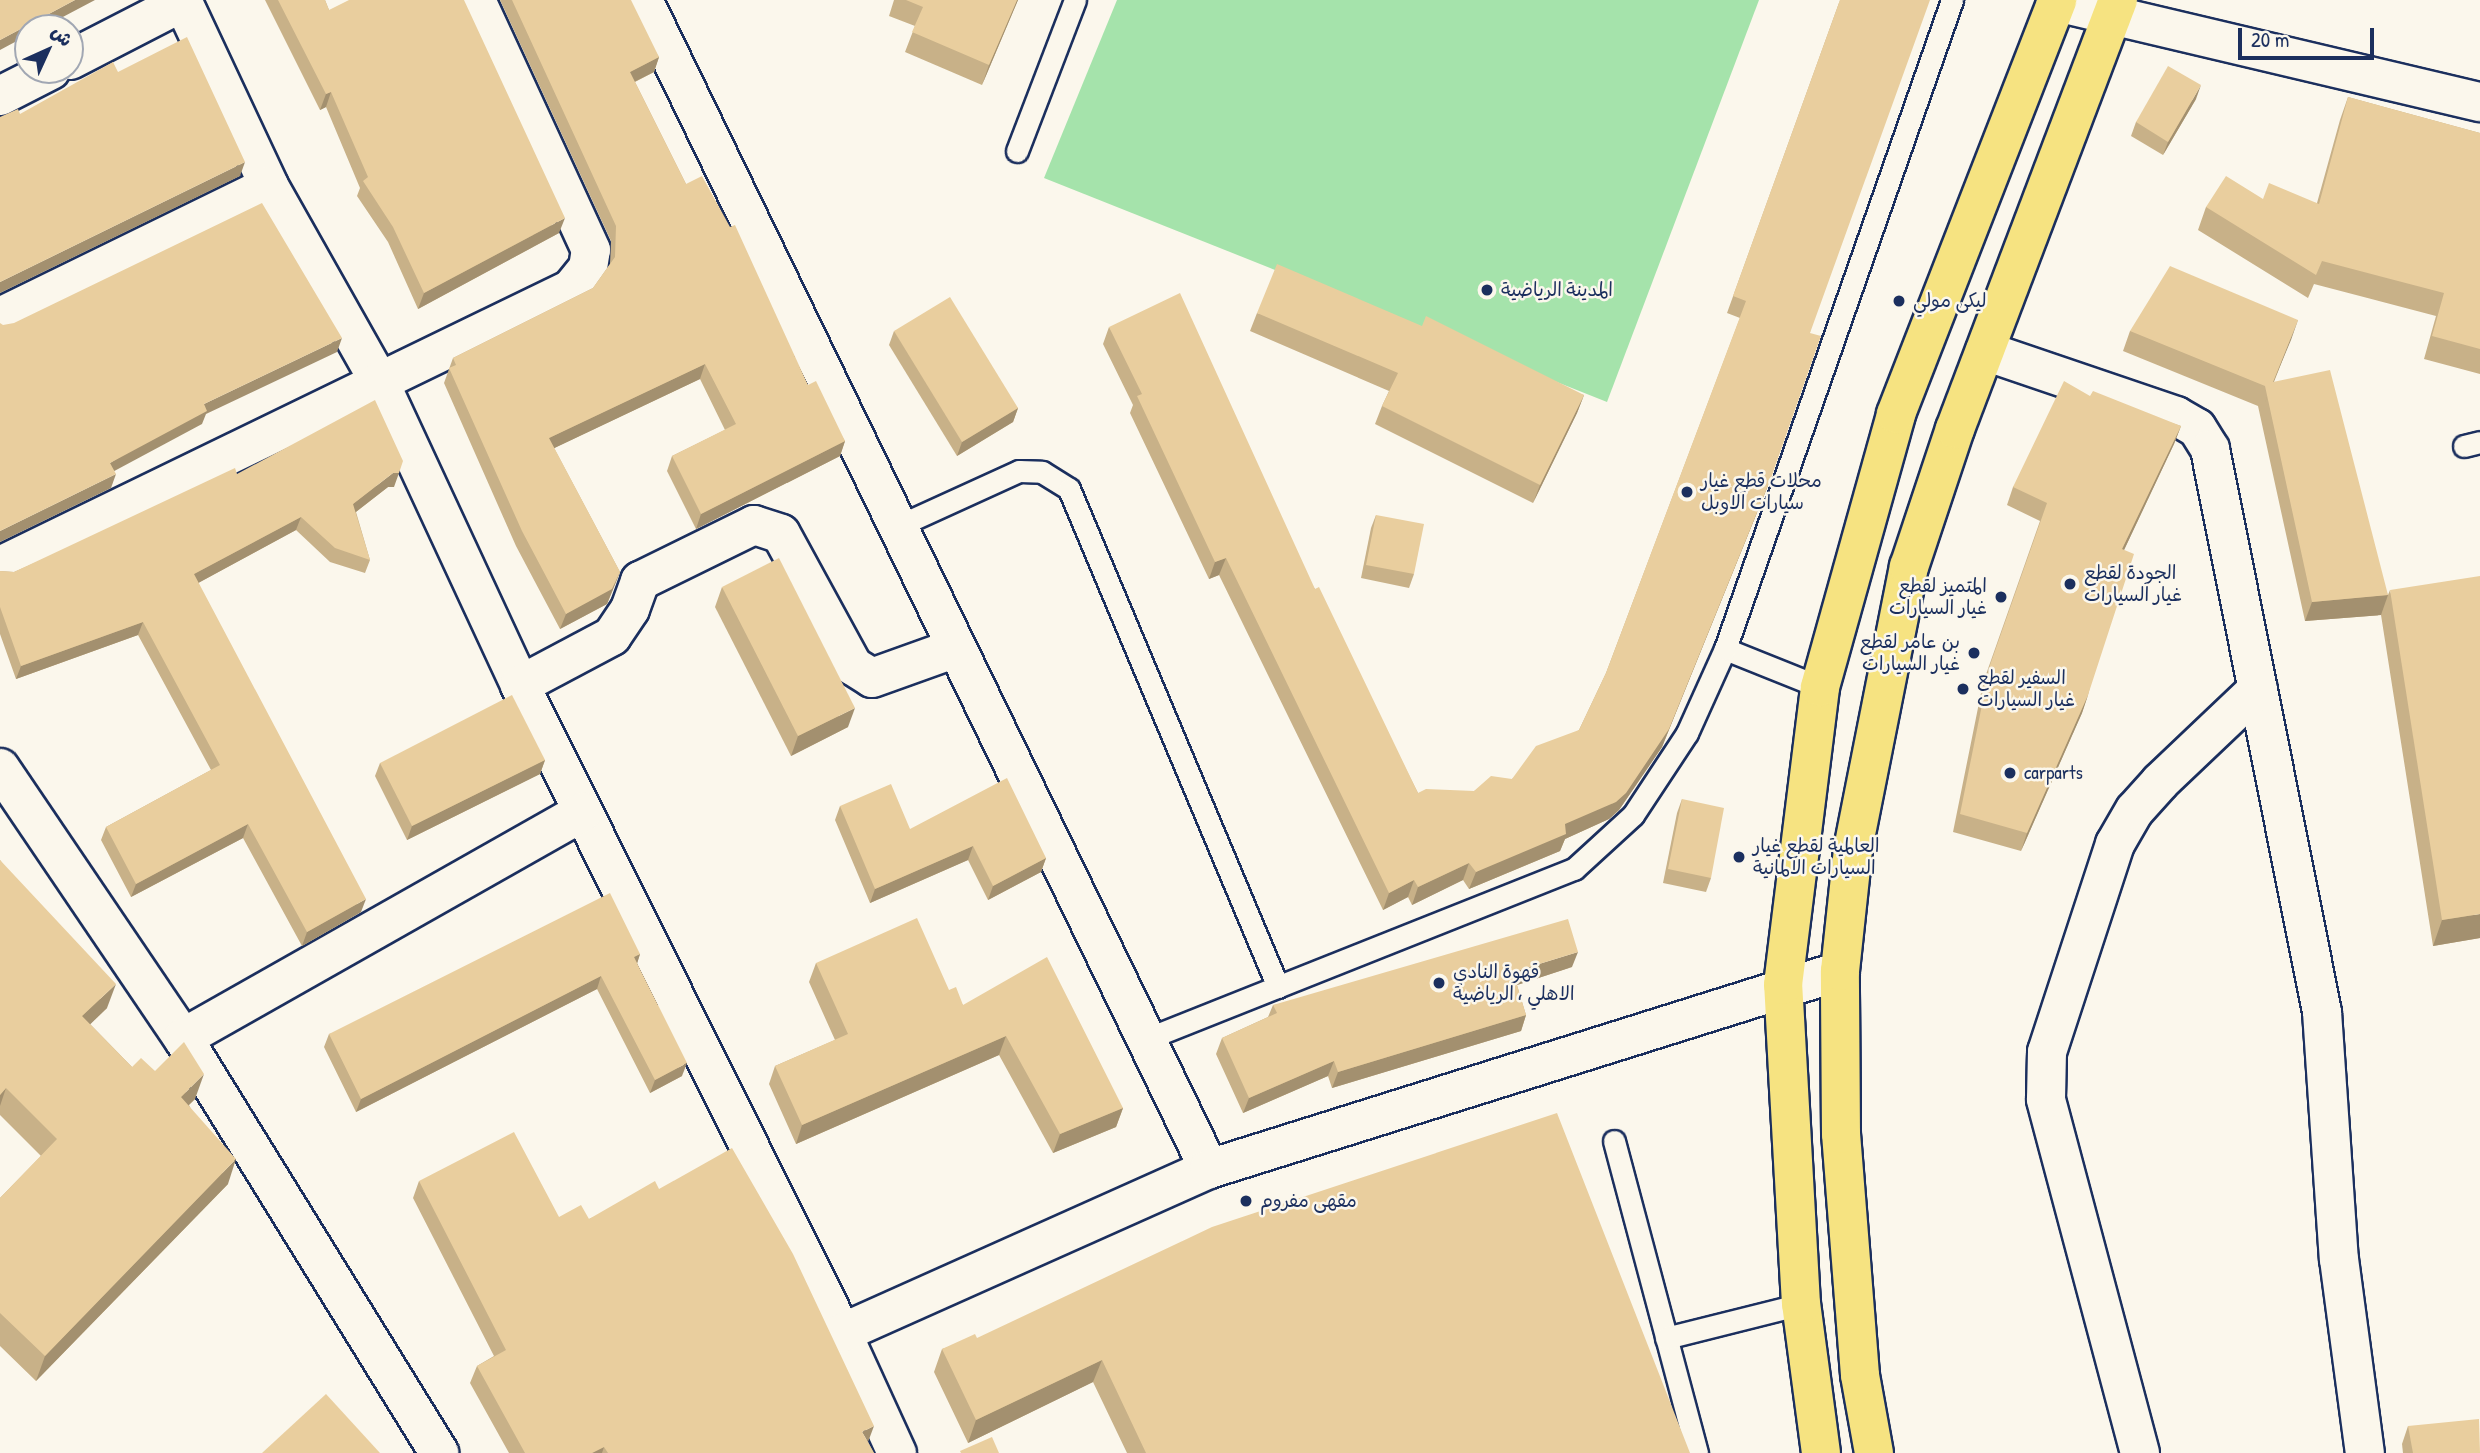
<!DOCTYPE html>
<html>
<head>
<meta charset="utf-8">
<style>
	body { margin:0 }
	#map { position:relative; width:2480px; height:1453px; overflow:hidden; background:#fbf7ec; font-family:"Patrick Hand","Playpen Sans Arabic",sans-serif }
	div>[style] { position:absolute }
	.green>* { inset:0; background:#a5e3ab }
	.roads { filter:drop-shadow(2px 0 #1b2f5e) drop-shadow(-2px 0 #1b2f5e) drop-shadow(0 2px #1b2f5e) drop-shadow(0 -2px #1b2f5e) }
	.service>* { height:21px; margin:-10.5px; padding:0 10.5px; transform-origin:10.5px; border-radius:10.5px; background:#fbf7ec }
	.minor>* { height:38px; margin:-19px; padding:0 19px; transform-origin:19px; border-radius:19px; background:#fbf7ec }
	.tertiary>* { height:38px; margin:-19px; padding:0 19px; transform-origin:19px; border-radius:19px; background:#fbf7ec }
	.trunk>* { height:38px; margin:-19px; padding:0 19px; transform-origin:19px; border-radius:19px; background:#f6e381 }
	.wall>* { inset:0; background:#c8b188 }
	.shaded-wall>* { inset:0; background:#a3906f }
	.building>* { inset:0; background:#e9ce9e }
	.dots>* { width:19px; height:19px; translate:-50% -50%; box-sizing:border-box; border:4px solid #fbf7ec; border-radius:50% }
	span { translate:-50% -50%; white-space:nowrap; text-align:center; line-height:1.15; -webkit-text-stroke:5px #fbf7ec; paint-order:stroke }
	.poi-label { font-size:19px; color:#1b2f5e }
	.left { translate:0 -50%; text-align:left }
	.right { translate:-100% -50%; text-align:right }
	.north { position:absolute; left:14px; top:14px; width:70px; height:70px; box-sizing:border-box; background:#fbf7ec; border:2px solid #a1a7b3; border-radius:50%; rotate:45deg; font-size:19px; font-weight:700; line-height:28px; text-align:center; color:#1b2f5e }
	.north::after { content:''; display:block; margin:auto; width:24px; height:32px; background:#1b2f5e; clip-path:polygon(50% 0,100% 100%,50% 72%,0 100%) }
	.scale { position:absolute; left:2238px; top:28px; width:136px; height:32px; box-sizing:border-box; border:4px solid #1b2f5e; border-top:0; padding-left:9px; font-size:21px; line-height:24px; white-space:nowrap; color:#1b2f5e; -webkit-text-stroke:5px #fbf7ec; paint-order:stroke }
</style>
</head>
<body>
<div id="map">
	<div class="green">
		<div style="clip-path:polygon(1117px 0,1759px 0,1607px 402px,1044px 178px)"></div>
	</div>
	<div class="roads">
		<div class="service">
			<div style="left:1017px;top:151px;width:162px;rotate:-69deg"></div>
			<div style="left:2464px;top:446px;width:16px;rotate:-14deg"></div>
			<div style="left:896px;top:527px;width:135px;rotate:-24.5deg"></div>
			<div style="left:1019px;top:471px;width:23px;rotate:2deg"></div>
			<div style="left:1042px;top:472px;width:32px;rotate:32deg"></div>
			<div style="left:1069px;top:489px;width:540px;rotate:67.23deg"></div>
			<div style="left:1725px;top:649px;width:102px;rotate:21.8deg"></div>
			<div style="left:1146px;top:1039px;width:461px;rotate:-21.7deg"></div>
			<div style="left:1574px;top:869px;width:80px;rotate:-42.5deg"></div>
			<div style="left:1633px;top:815px;width:98px;rotate:-56.6deg"></div>
			<div style="left:1687px;top:733px;width:92px;rotate:-65.7deg"></div>
			<div style="left:1725px;top:649px;width:688px;rotate:-70.72deg"></div>
			<div style="left:1614px;top:1141px;width:323px;rotate:75.1deg"></div>
			<div style="left:1666px;top:1338px;width:139px;rotate:-14.1deg"></div>
		</div>
		<div class="minor">
			<div style="left:182px;top:0;width:205px;rotate:64.9deg"></div>
			<div style="left:269px;top:186px;width:224px;rotate:60.6deg"></div>
			<div style="left:379px;top:381px;width:335px;rotate:65.1deg"></div>
			<div style="left:520px;top:685px;width:724px;rotate:63.58deg"></div>
			<div style="left:842px;top:1333px;width:132px;rotate:65.4deg"></div>
			<div style="left:643px;top:0;width:1299px;rotate:64.16deg"></div>
			<div style="left:70px;top:60px;width:127px;rotate:-27.2deg"></div>
			<div style="left:0;top:96px;width:57px;rotate:-27deg"></div>
			<div style="left:0;top:317px;width:299px;rotate:-26deg"></div>
			<div style="left:1985px;top:351px;width:202px;rotate:18.8deg"></div>
			<div style="left:2176px;top:416px;width:24px;rotate:30deg"></div>
			<div style="left:2197px;top:428px;width:25px;rotate:58deg"></div>
			<div style="left:2210px;top:449px;width:574px;rotate:78.75deg"></div>
			<div style="left:2322px;top:1012px;width:248px;rotate:86.1deg"></div>
			<div style="left:2339px;top:1259px;width:196px;rotate:82.4deg"></div>
			<div style="left:0;top:566px;width:635px;rotate:-25.88deg"></div>
			<div style="left:571px;top:289px;width:27px;rotate:-51deg"></div>
			<div style="left:588px;top:268px;width:18px;rotate:-81deg"></div>
			<div style="left:591px;top:250px;width:275px;rotate:-114.7deg"></div>
			<div style="left:520px;top:685px;width:104px;rotate:-28deg"></div>
			<div style="left:612px;top:636px;width:32px;rotate:-56deg"></div>
			<div style="left:630px;top:609px;width:30px;rotate:-70deg"></div>
			<div style="left:640px;top:581px;width:127px;rotate:-26.2deg"></div>
			<div style="left:754px;top:525px;width:28px;rotate:18deg"></div>
			<div style="left:781px;top:534px;width:150px;rotate:61.4deg"></div>
			<div style="left:853px;top:666px;width:22px;rotate:32deg"></div>
			<div style="left:872px;top:678px;width:89px;rotate:-19.7deg"></div>
			<div style="left:0;top:768px;width:326px;rotate:55.9deg"></div>
			<div style="left:183px;top:1038px;width:488px;rotate:58.3deg"></div>
			<div style="left:183px;top:1038px;width:459px;rotate:-29.5deg"></div>
			<div style="left:842px;top:1333px;width:402px;rotate:-24.1deg"></div>
			<div style="left:1209px;top:1169px;width:661px;rotate:-17.42deg"></div>
			<div style="left:2140px;top:1453px;width:366px;rotate:-104.9deg"></div>
			<div style="left:2046px;top:1099px;width:47px;rotate:-88.8deg"></div>
			<div style="left:2047px;top:1052px;width:219px;rotate:-71.9deg"></div>
			<div style="left:2115px;top:844px;width:39px;rotate:-60deg"></div>
			<div style="left:2135px;top:810px;width:38px;rotate:-48deg"></div>
			<div style="left:2160px;top:782px;width:135px;rotate:-43.5deg"></div>
		</div>
		<div class="tertiary">
			<div style="left:2056px;top:2px;width:436px;rotate:13.3deg"></div>
		</div>
		<div class="trunk">
			<div style="left:1821px;top:1453px;width:150px;rotate:-97.6deg"></div>
			<div style="left:1801px;top:1304px;width:320px;rotate:-93.2deg"></div>
			<div style="left:1783px;top:985px;width:300px;rotate:-82.9deg"></div>
			<div style="left:1820px;top:687px;width:283px;rotate:-74.4deg"></div>
			<div style="left:1896px;top:414px;width:444px;rotate:-68.7deg"></div>
			<div style="left:1874px;top:1453px;width:79px;rotate:-100.2deg"></div>
			<div style="left:1860px;top:1375px;width:242px;rotate:-94.5deg"></div>
			<div style="left:1841px;top:1134px;width:163px;rotate:-90.4deg"></div>
			<div style="left:1840px;top:971px;width:123px;rotate:-83.9deg"></div>
			<div style="left:1853px;top:849px;width:288px;rotate:-78.8deg"></div>
			<div style="left:1909px;top:567px;width:145px;rotate:-71.6deg"></div>
			<div style="left:1955px;top:429px;width:459px;rotate:-69.2deg"></div>
		</div>
	</div>
	<div class="wall">
		<div style="clip-path:polygon(265px 0,325px 0,329px 10px,559px 233px,418px 309px,388px 242px,357px 196px,360px 188px,326px 107px,320px 110px)"></div>
		<div style="clip-path:polygon(500px 0,620px 0,659px 57px,654px 72px,635px 82px,686px 184px,808px 385px,845px 441px,840px 456px,696px 529px,667px 471px,672px 456px,725px 430px,700px 379px,554px 448px,620px 572px,607px 604px,560px 629px,516px 546px,444px 383px,453px 358px,593px 288px,610px 264px,611px 241px)"></div>
		<div style="clip-path:polygon(894px 0,1018px 0,982px 85px,905px 52px,915px 26px,889px 16px)"></div>
		<div style="clip-path:polygon(1840px 0,1810px 333px,1771px 478px,1662px 747px,1619px 810px,1609px 819px,1565px 839px,1560px 851px,1469px 889px,1463px 880px,1412px 905px,1408px 897px,1383px 910px,1219px 575px,1209px 579px,1130px 413px,1133px 405px,1103px 344px,1109px 327px,1315px 589px,1418px 793px,1474px 791px,1512px 779px,1579px 730px,1606px 673px,1740px 318px,1727px 313px)"></div>
		<div style="clip-path:polygon(2348px 97px,2480px 133px,2480px 374px,2424px 359px,2436px 316px,2314px 284px,2308px 298px,2198px 230px,2206px 207px,2263px 199px,2317px 203px,2340px 120px)"></div>
		<div style="clip-path:polygon(2196px 99px,2163px 155px,2131px 136px,2136px 122px)"></div>
		<div style="clip-path:polygon(1257px 313px,1584px 395px,1577px 413px,1533px 503px,1375px 424px,1382px 406px,1389px 391px,1250px 331px)"></div>
		<div style="clip-path:polygon(2298px 320px,2274px 382px,2388px 595px,2390px 590px,2480px 938px,2433px 946px,2381px 615px,2305px 621px,2258px 406px,2123px 351px,2130px 331px)"></div>
		<div style="clip-path:polygon(894px 331px,1018px 408px,1013px 422px,957px 456px,889px 345px)"></div>
		<div style="clip-path:polygon(2090px 396px,2181px 426px,2174px 444px,2124px 550px,2088px 695px,2082px 713px,2021px 851px,1953px 832px,1983px 683px,2040px 521px,2007px 505px,2013px 487px)"></div>
		<div style="clip-path:polygon(237px 474px,394px 487px,388px 487px,356px 512px,370px 560px,365px 573px,330px 562px,296px 530px,198px 583px,361px 912px,302px 946px,243px 838px,131px 897px,101px 840px,106px 827px,211px 770px,138px 635px,16px 679px,0 634px,0 571px,14px 572px)"></div>
		<div style="clip-path:polygon(1376px 515px,1414px 574px,1409px 588px,1361px 578px,1371px 528px)"></div>
		<div style="clip-path:polygon(722px 587px,848px 727px,791px 756px,715px 607px)"></div>
		<div style="clip-path:polygon(545px 760px,540px 774px,407px 840px,375px 776px,380px 763px)"></div>
		<div style="clip-path:polygon(1682px 799px,1711px 878px,1706px 892px,1663px 883px,1677px 813px)"></div>
		<div style="clip-path:polygon(840px 806px,910px 829px,1046px 858px,1041px 872px,988px 900px,968px 860px,870px 903px,835px 820px)"></div>
		<div style="clip-path:polygon(0 860px,107px 1008px,90px 1024px,132px 1067px,155px 1071px,195px 1099px,189px 1105px,228px 1184px,36px 1381px,0 1346px,0 1198px,41px 1156px,0 1115px)"></div>
		<div style="clip-path:polygon(640px 954px,637px 963px,682px 1076px,650px 1093px,597px 989px,356px 1112px,324px 1047px,329px 1034px)"></div>
		<div style="clip-path:polygon(816px 963px,949px 990px,963px 1005px,1123px 1108px,1116px 1127px,1053px 1153px,999px 1055px,796px 1144px,769px 1084px,775px 1066px,835px 1040px,809px 982px)"></div>
		<div style="clip-path:polygon(1572px 967px,1517px 985px,1526px 1015px,1521px 1031px,1332px 1088px,1328px 1076px,1243px 1113px,1216px 1054px,1222px 1038px,1268px 1017px,1273px 1005px)"></div>
		<div style="clip-path:polygon(419px 1181px,559px 1217px,589px 1219px,659px 1189px,868px 1442px,874px 1453px,509px 1453px,470px 1383px,477px 1366px,494px 1356px,413px 1198px)"></div>
		<div style="clip-path:polygon(977px 1338px,1690px 1453px,1127px 1453px,1093px 1382px,968px 1443px,934px 1372px,942px 1349px)"></div>
		<div style="clip-path:polygon(2408px 1426px,2480px 1453px,2403px 1453px,2402px 1444px)"></div>
	</div>
	<div class="shaded-wall">
		<div style="clip-path:polygon(75px 0,95px 0,42px 28px,28px 28px,28px 35px,0 50px,0 40px)"></div>
		<div style="clip-path:polygon(1017px 0,1018px 0,982px 85px,989px 65px)"></div>
		<div style="clip-path:polygon(659px 57px,654px 72px,624px 87px,630px 72px)"></div>
		<div style="clip-path:polygon(2201px 85px,2196px 99px,2163px 155px,2168px 142px)"></div>
		<div style="clip-path:polygon(331px 92px,326px 107px,320px 110px,326px 94px)"></div>
		<div style="clip-path:polygon(245px 162px,240px 176px,0 293px,0 282px)"></div>
		<div style="clip-path:polygon(565px 218px,559px 233px,418px 309px,424px 293px)"></div>
		<div style="clip-path:polygon(2298px 320px,2291px 340px,2265px 402px,2273px 382px)"></div>
		<div style="clip-path:polygon(342px 338px,337px 352px,206px 414px,202px 424px,105px 476px,110px 463px,204px 404px)"></div>
		<div style="clip-path:polygon(705px 364px,700px 379px,544px 453px,549px 438px)"></div>
		<div style="clip-path:polygon(1584px 395px,1577px 413px,1533px 503px,1540px 485px)"></div>
		<div style="clip-path:polygon(1018px 408px,1013px 422px,957px 456px,962px 442px)"></div>
		<div style="clip-path:polygon(2181px 426px,2174px 444px,2116px 567px,2122px 549px)"></div>
		<div style="clip-path:polygon(845px 441px,840px 456px,696px 529px,701px 514px)"></div>
		<div style="clip-path:polygon(393px 473px,399px 473px,394px 487px,388px 487px,348px 518px,353px 504px)"></div>
		<div style="clip-path:polygon(116px 474px,111px 488px,0 542px,0 531px)"></div>
		<div style="clip-path:polygon(1771px 478px,1662px 747px,1619px 810px,1609px 819px,1565px 839px,1560px 851px,1469px 889px,1476px 872px,1565px 824px)"></div>
		<div style="clip-path:polygon(301px 517px,296px 530px,189px 588px,194px 574px)"></div>
		<div style="clip-path:polygon(1226px 558px,1219px 575px,1209px 579px,1215px 562px)"></div>
		<div style="clip-path:polygon(620px 572px,607px 604px,560px 629px,566px 614px)"></div>
		<div style="clip-path:polygon(2388px 595px,2381px 615px,2305px 621px,2312px 602px)"></div>
		<div style="clip-path:polygon(143px 622px,138px 635px,16px 679px,21px 666px)"></div>
		<div style="clip-path:polygon(2088px 695px,2082px 713px,2021px 851px,2027px 833px)"></div>
		<div style="clip-path:polygon(855px 708px,848px 727px,791px 756px,798px 736px)"></div>
		<div style="clip-path:polygon(545px 760px,540px 774px,407px 840px,412px 826px)"></div>
		<div style="clip-path:polygon(248px 824px,243px 838px,131px 897px,136px 884px)"></div>
		<div style="clip-path:polygon(973px 846px,968px 860px,870px 903px,875px 889px)"></div>
		<div style="clip-path:polygon(1046px 858px,1041px 872px,988px 900px,993px 886px)"></div>
		<div style="clip-path:polygon(1469px 863px,1463px 880px,1412px 905px,1418px 887px)"></div>
		<div style="clip-path:polygon(1414px 880px,1408px 897px,1383px 910px,1389px 893px)"></div>
		<div style="clip-path:polygon(366px 899px,361px 912px,302px 946px,307px 932px)"></div>
		<div style="clip-path:polygon(2480px 914px,2480px 938px,2433px 946px,2442px 920px)"></div>
		<div style="clip-path:polygon(1578px 952px,1572px 967px,1508px 988px,1513px 972px)"></div>
		<div style="clip-path:polygon(640px 954px,636px 967px,634px 957px)"></div>
		<div style="clip-path:polygon(601px 976px,597px 989px,356px 1112px,361px 1099px)"></div>
		<div style="clip-path:polygon(116px 984px,107px 1008px,73px 1041px,82px 1016px)"></div>
		<div style="clip-path:polygon(1526px 1015px,1521px 1031px,1332px 1088px,1338px 1072px)"></div>
		<div style="clip-path:polygon(1006px 1036px,999px 1055px,796px 1144px,802px 1125px)"></div>
		<div style="clip-path:polygon(1334px 1061px,1328px 1076px,1243px 1113px,1249px 1098px)"></div>
		<div style="clip-path:polygon(687px 1063px,682px 1076px,650px 1093px,655px 1080px)"></div>
		<div style="clip-path:polygon(204px 1074px,195px 1099px,172px 1121px,181px 1097px)"></div>
		<div style="clip-path:polygon(6px 1088px,0 1106px,0 1095px)"></div>
		<div style="clip-path:polygon(1123px 1108px,1116px 1127px,1053px 1153px,1060px 1134px)"></div>
		<div style="clip-path:polygon(236px 1159px,228px 1184px,36px 1381px,45px 1356px)"></div>
		<div style="clip-path:polygon(1102px 1360px,1093px 1382px,968px 1443px,976px 1420px)"></div>
		<div style="clip-path:polygon(874px 1426px,868px 1442px,862px 1432px)"></div>
		<div style="clip-path:polygon(604px 1447px,602px 1453px,592px 1453px)"></div>
	</div>
	<div class="building">
		<div style="clip-path:polygon(0 0,75px 0,0 40px)"></div>
		<div style="clip-path:polygon(278px 0,325px 0,329px 10px,349px 0,464px 0,565px 218px,424px 293px,393px 227px,363px 181px,368px 177px,331px 92px,326px 94px)"></div>
		<div style="clip-path:polygon(512px 0,631px 0,659px 57px,630px 72px,686px 184px,702px 176px,730px 227px,735px 225px,808px 385px,816px 381px,845px 441px,701px 514px,672px 456px,736px 424px,705px 364px,549px 438px,620px 572px,612px 589px,566px 614px,522px 531px,449px 368px,456px 365px,453px 358px,593px 288px,615px 257px,616px 226px)"></div>
		<div style="clip-path:polygon(906px 0,1017px 0,989px 65px,912px 32px,923px 7px)"></div>
		<div style="clip-path:polygon(1840px 0,1930px 0,1810px 333px,1821px 336px,1771px 478px,1669px 729px,1626px 793px,1616px 802px,1565px 824px,1566px 834px,1476px 872px,1469px 863px,1418px 887px,1414px 880px,1389px 893px,1226px 558px,1215px 562px,1137px 396px,1142px 394px,1109px 327px,1180px 293px,1315px 589px,1319px 587px,1418px 793px,1426px 789px,1474px 791px,1491px 776px,1512px 779px,1536px 746px,1579px 730px,1606px 673px,1746px 301px,1733px 296px)"></div>
		<div style="clip-path:polygon(187px 37px,245px 162px,0 282px,0 117px,18px 109px,20px 114px,113px 62px,118px 72px)"></div>
		<div style="clip-path:polygon(2168px 66px,2201px 85px,2168px 142px,2136px 122px)"></div>
		<div style="clip-path:polygon(2348px 97px,2480px 133px,2480px 349px,2432px 336px,2444px 293px,2322px 261px,2316px 275px,2206px 207px,2226px 176px,2263px 199px,2269px 183px,2319px 204px)"></div>
		<div style="clip-path:polygon(262px 203px,342px 338px,204px 404px,207px 411px,110px 463px,116px 474px,0 531px,0 323px,3px 325px,14px 323px)"></div>
		<div style="clip-path:polygon(1277px 264px,1422px 326px,1426px 316px,1584px 395px,1540px 485px,1382px 406px,1398px 373px,1257px 313px)"></div>
		<div style="clip-path:polygon(2170px 266px,2298px 320px,2273px 382px,2330px 370px,2388px 595px,2312px 602px,2265px 386px,2130px 331px)"></div>
		<div style="clip-path:polygon(950px 297px,1018px 408px,962px 442px,894px 331px)"></div>
		<div style="clip-path:polygon(2064px 381px,2090px 396px,2093px 391px,2181px 426px,2122px 549px,2134px 554px,2088px 695px,2027px 833px,1960px 814px,1990px 665px,2047px 503px,2013px 487px)"></div>
		<div style="clip-path:polygon(375px 400px,403px 461px,399px 473px,393px 473px,353px 504px,370px 560px,335px 548px,301px 517px,194px 574px,366px 899px,307px 932px,248px 824px,136px 884px,106px 827px,220px 765px,143px 622px,21px 666px,0 607px,0 571px,14px 572px,235px 468px,237px 474px)"></div>
		<div style="clip-path:polygon(1376px 515px,1424px 524px,1414px 574px,1366px 565px)"></div>
		<div style="clip-path:polygon(779px 558px,855px 708px,798px 736px,722px 587px)"></div>
		<div style="clip-path:polygon(2480px 576px,2480px 914px,2442px 920px,2390px 590px)"></div>
		<div style="clip-path:polygon(512px 695px,545px 760px,412px 826px,380px 763px)"></div>
		<div style="clip-path:polygon(1007px 778px,1046px 858px,993px 886px,973px 846px,875px 889px,840px 806px,891px 784px,910px 829px)"></div>
		<div style="clip-path:polygon(1682px 799px,1724px 808px,1711px 878px,1668px 869px)"></div>
		<div style="clip-path:polygon(0 860px,116px 984px,82px 1016px,132px 1067px,141px 1058px,155px 1071px,184px 1042px,204px 1074px,181px 1097px,236px 1159px,45px 1356px,0 1313px,0 1198px,57px 1139px,6px 1088px,0 1095px)"></div>
		<div style="clip-path:polygon(610px 893px,640px 954px,634px 957px,687px 1063px,655px 1080px,601px 976px,361px 1099px,329px 1034px)"></div>
		<div style="clip-path:polygon(917px 918px,949px 990px,956px 987px,963px 1005px,1047px 957px,1123px 1108px,1060px 1134px,1006px 1036px,802px 1125px,775px 1066px,848px 1034px,816px 963px)"></div>
		<div style="clip-path:polygon(1568px 919px,1578px 952px,1513px 972px,1526px 1015px,1338px 1072px,1334px 1061px,1249px 1098px,1222px 1038px,1277px 1013px,1273px 1005px)"></div>
		<div style="clip-path:polygon(1557px 1113px,1690px 1453px,1146px 1453px,1102px 1360px,976px 1420px,942px 1349px,975px 1334px,977px 1338px,1212px 1227px)"></div>
		<div style="clip-path:polygon(514px 1132px,559px 1217px,581px 1205px,589px 1219px,655px 1181px,659px 1189px,732px 1148px,793px 1254px,874px 1426px,862px 1432px,874px 1453px,608px 1453px,604px 1447px,592px 1453px,525px 1453px,477px 1366px,506px 1350px,419px 1181px)"></div>
		<div style="clip-path:polygon(326px 1394px,380px 1453px,262px 1453px)"></div>
		<div style="clip-path:polygon(2479px 1419px,2480px 1453px,2413px 1453px,2408px 1426px)"></div>
		<div style="clip-path:polygon(992px 1437px,999px 1453px,961px 1453px,960px 1451px)"></div>
	</div>
	<div class="dots">
		<div style="left:1487px;top:290px;background:#1b2f5e"></div>
		<div style="left:1899px;top:301px;background:#1b2f5e"></div>
		<div style="left:1687px;top:492px;background:#1b2f5e"></div>
		<div style="left:2070px;top:584px;background:#1b2f5e"></div>
		<div style="left:2001px;top:597px;background:#1b2f5e"></div>
		<div style="left:1974px;top:653px;background:#1b2f5e"></div>
		<div style="left:1963px;top:689px;background:#1b2f5e"></div>
		<div style="left:2010px;top:773px;background:#1b2f5e"></div>
		<div style="left:1739px;top:857px;background:#1b2f5e"></div>
		<div style="left:1439px;top:983px;background:#1b2f5e"></div>
		<div style="left:1246px;top:1201px;background:#1b2f5e"></div>
	</div>
	<div class="poi-label">
		<span class="left" style="left:1501px;top:290px">المدينة الرياضية</span>
		<span class="left" style="left:1913px;top:301px">ليكى مولي</span>
		<span class="left" style="left:1701px;top:492px">محلات قطع غيار<br>سيارات الاوبل</span>
		<span class="left" style="left:2084px;top:584px">الجودة لقطع<br>غيار السيارات</span>
		<span class="right" style="left:1987px;top:597px">المتميز لقطع<br>غيار السيارات</span>
		<span class="right" style="left:1960px;top:653px">بن عامر لقطع<br>غيار السيارات</span>
		<span class="left" style="left:1977px;top:689px">السفير لقطع<br>غيار السيارات</span>
		<span class="left" style="left:2024px;top:773px">carparts</span>
		<span class="left" style="left:1753px;top:857px">العالمية لقطع غيار<br>السيارات الالمانية</span>
		<span class="left" style="left:1453px;top:983px">قهوة النادي<br>الاهلي ، الرياضية</span>
		<span class="left" style="left:1260px;top:1201px">مقهى مفروم</span>
	</div>
	<div class="north">ش</div>
	<div class="scale">20 m</div>
</div>
</body>
</html>
